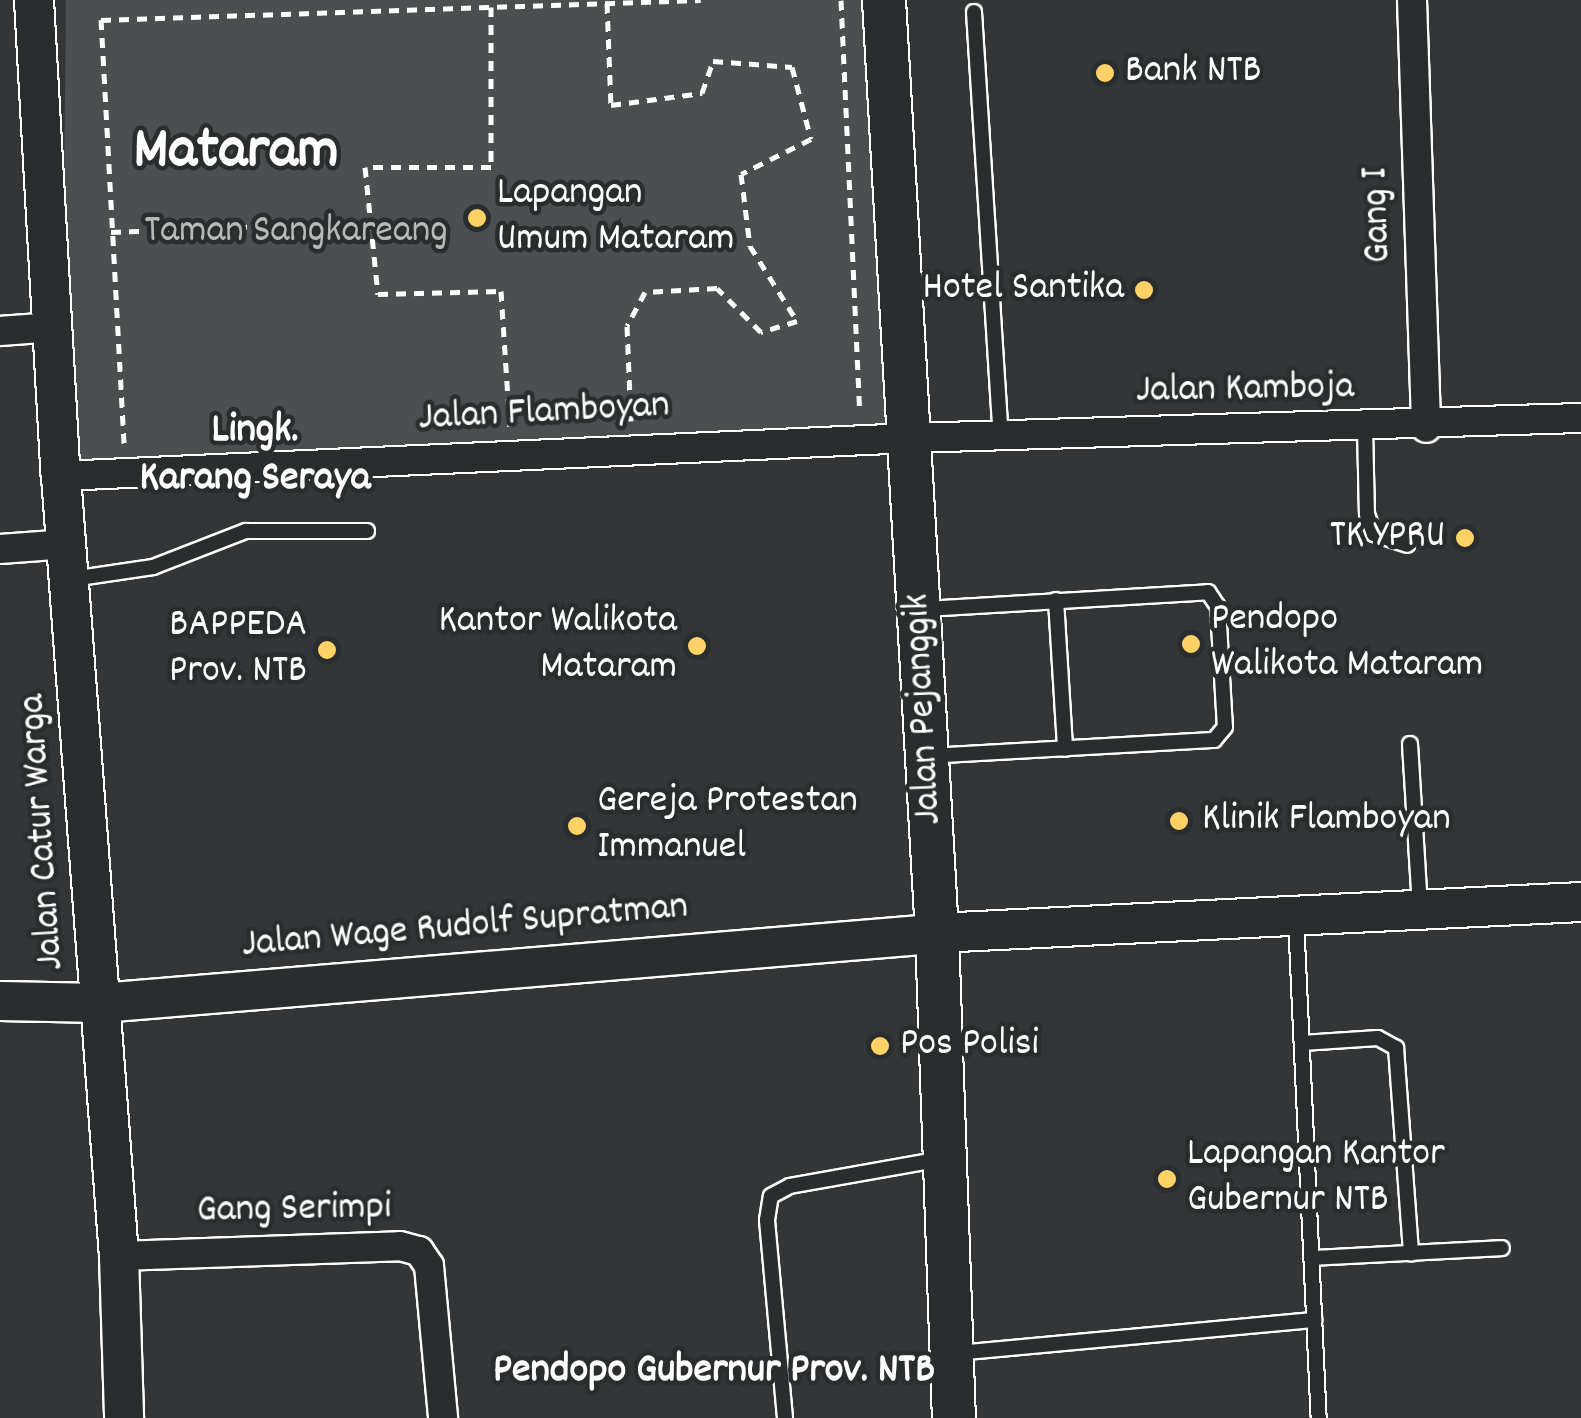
<!DOCTYPE html>
<html>
<head>
<meta charset="utf-8">
<style>
	body { margin:0 }
	#map { position:relative; width:1581px; height:1418px; overflow:hidden; background:#333536; font-family:Dekko,sans-serif }
	div>[style] { position:absolute }
	.green>* { inset:0; background:#4c4f50 }
	.path>* { height:5px; margin-top:-2.5px; transform-origin:0; background:repeating-linear-gradient(90deg,#fff 0 10px,transparent 0 18px) }
	.roads { filter:drop-shadow(2px 0 #fff) drop-shadow(-2px 0 #fff) drop-shadow(0 2px #fff) drop-shadow(0 -2px #fff) }
	.lane>* { height:14px; margin:-7px; padding:0 7px; transform-origin:7px; border-radius:7px; background:#2a2d2e }
	.street>* { height:28px; margin:-14px; padding:0 14px; transform-origin:14px; border-radius:14px; background:#2a2d2e }
	.secondary>* { height:38px; margin:-19px; padding:0 19px; transform-origin:19px; border-radius:19px; background:#2a2d2e }
	.primary>* { height:42px; margin:-21px; padding:0 21px; transform-origin:21px; border-radius:21px; background:#2a2d2e }
	.dots>* { width:28px; height:28px; translate:-50% -50%; box-sizing:border-box; border:5px solid #2a2d2e; border-radius:50% }
	span { translate:-50% -50%; white-space:nowrap; text-align:center; line-height:1.15; -webkit-text-stroke:9px #2a2d2e; paint-order:stroke }
	.poi-label { font-size:40px; color:#fff }
	.left { translate:0 -50%; text-align:left }
	.right { translate:-100% -50%; text-align:right }
	.street-label { font-size:40px; color:#fff }
	.park-label { font-size:40px; color:#b7b9b9 }
	.neighbourhood-label { font-size:42px; color:#fff; font-weight:700 }
	.town-label { font-size:60px; color:#fff; font-weight:700 }
</style>
</head>
<body>
<div id="map">
	<div class="green">
		<div style="clip-path:polygon(66px 0,863px 0,901px 437px,61px 476px)"></div>
	</div>
	<div class="path">
		<div style="left:841px;top:0;width:412px;rotate:87.4deg"></div>
		<div style="left:607px;top:3px;width:102px;rotate:87.8deg"></div>
		<div style="left:611px;top:105px;width:92px;rotate:-7.5deg"></div>
		<div style="left:702px;top:93px;width:34px;rotate:-71deg"></div>
		<div style="left:713px;top:61px;width:79px;rotate:4.3deg"></div>
		<div style="left:792px;top:67px;width:74px;rotate:75.2deg"></div>
		<div style="left:811px;top:139px;width:78px;rotate:153.4deg"></div>
		<div style="left:741px;top:174px;width:73px;rotate:82.9deg"></div>
		<div style="left:750px;top:246px;width:89px;rotate:57.9deg"></div>
		<div style="left:797px;top:321px;width:38px;rotate:163deg"></div>
		<div style="left:761px;top:332px;width:62px;rotate:-135deg"></div>
		<div style="left:717px;top:288px;width:72px;rotate:176.8deg"></div>
		<div style="left:645px;top:292px;width:38px;rotate:118deg"></div>
		<div style="left:627px;top:326px;width:95px;rotate:87.6deg"></div>
		<div style="left:491px;top:7px;width:160px;rotate:90deg"></div>
		<div style="left:491px;top:167px;width:126px;rotate:180deg"></div>
		<div style="left:365px;top:167px;width:128px;rotate:84.2deg"></div>
		<div style="left:378px;top:294px;width:123px;rotate:-1.4deg"></div>
		<div style="left:501px;top:291px;width:138px;rotate:86.3deg"></div>
		<div style="left:111px;top:232px;width:260px;rotate:-2.2deg"></div>
		<div style="left:124px;top:443px;width:424px;rotate:-93.1deg"></div>
		<div style="left:101px;top:20px;width:600px;rotate:-1.91deg"></div>
	</div>
	<div class="roads">
		<div class="lane">
			<div style="left:974px;top:12px;width:425px;rotate:86.4deg"></div>
			<div style="left:1365px;top:428px;width:86px;rotate:88.7deg"></div>
			<div style="left:1367px;top:514px;width:21px;rotate:71deg"></div>
			<div style="left:1374px;top:534px;width:35px;rotate:18deg"></div>
			<div style="left:72px;top:579px;width:82px;rotate:-8.4deg"></div>
			<div style="left:153px;top:567px;width:100px;rotate:-21.2deg"></div>
			<div style="left:246px;top:531px;width:121px"></div>
			<div style="left:1056px;top:600px;width:149px;rotate:86.5deg"></div>
			<div style="left:925px;top:609px;width:284px;rotate:-3.4deg"></div>
			<div style="left:1208px;top:592px;width:18px;rotate:56deg"></div>
			<div style="left:1218px;top:607px;width:120px;rotate:86.7deg"></div>
			<div style="left:1225px;top:727px;width:17px;rotate:130deg"></div>
			<div style="left:1214px;top:740px;width:282px;rotate:176.8deg"></div>
			<div style="left:1410px;top:744px;width:164px;rotate:86.5deg"></div>
			<div style="left:1296px;top:919px;width:500px;rotate:87.4deg"></div>
			<div style="left:1302px;top:1043px;width:76px;rotate:-3.8deg"></div>
			<div style="left:1378px;top:1038px;width:21px;rotate:29deg"></div>
			<div style="left:1396px;top:1048px;width:206px;rotate:85.8deg"></div>
			<div style="left:1312px;top:1258px;width:190px;rotate:-3deg"></div>
			<div style="left:957px;top:1353px;width:359px;rotate:-5.3deg"></div>
			<div style="left:785px;top:1418px;width:199px;rotate:-95.2deg"></div>
			<div style="left:767px;top:1220px;width:24px;rotate:-81deg"></div>
			<div style="left:771px;top:1196px;width:21px;rotate:-28deg"></div>
			<div style="left:790px;top:1186px;width:154px;rotate:-10.1deg"></div>
		</div>
		<div class="street">
			<div style="left:1412px;top:0;width:428px;rotate:88.1deg"></div>
			<div style="left:0;top:331px;width:54px;rotate:-4.2deg"></div>
			<div style="left:61px;top:476px;width:850px;rotate:-2.56deg"></div>
			<div style="left:910px;top:438px;width:671px;rotate:-1.71deg"></div>
			<div style="left:0;top:549px;width:68px;rotate:-4.2deg"></div>
			<div style="left:119px;top:1256px;width:281px;rotate:-2deg"></div>
			<div style="left:400px;top:1246px;width:20px;rotate:15deg"></div>
			<div style="left:419px;top:1251px;width:18px;rotate:56deg"></div>
			<div style="left:429px;top:1266px;width:153px;rotate:84.7deg"></div>
		</div>
		<div class="secondary">
			<div style="left:34px;top:0;width:477px;rotate:86.8deg"></div>
			<div style="left:61px;top:476px;width:782px;rotate:85.75deg"></div>
			<div style="left:119px;top:1256px;width:162px;rotate:88.2deg"></div>
			<div style="left:0;top:1001px;width:101px;rotate:1.1deg"></div>
			<div style="left:101px;top:1003px;width:859px;rotate:-4.74deg"></div>
			<div style="left:957px;top:932px;width:625px;rotate:-2.75deg"></div>
		</div>
		<div class="primary">
			<div style="left:884px;top:0;width:936px;rotate:86.75deg"></div>
			<div style="left:937px;top:934px;width:484px;rotate:88deg"></div>
		</div>
	</div>
	<div class="dots">
		<div style="left:1105px;top:73px;background:#ffd166"></div>
		<div style="left:477px;top:218px;background:#ffd166"></div>
		<div style="left:1144px;top:290px;background:#ffd166"></div>
		<div style="left:1465px;top:538px;background:#ffd166"></div>
		<div style="left:1191px;top:644px;background:#ffd166"></div>
		<div style="left:697px;top:646px;background:#ffd166"></div>
		<div style="left:327px;top:650px;background:#ffd166"></div>
		<div style="left:1179px;top:821px;background:#ffd166"></div>
		<div style="left:577px;top:826px;background:#ffd166"></div>
		<div style="left:880px;top:1046px;background:#ffd166"></div>
		<div style="left:1167px;top:1179px;background:#ffd166"></div>
	</div>
	<div class="poi-label">
		<span class="left" style="left:1125px;top:73px">Bank NTB</span>
		<span class="left" style="left:497px;top:218px">Lapangan<br>Umum Mataram</span>
		<span class="right" style="left:1124px;top:290px">Hotel Santika</span>
		<span class="right" style="left:1445px;top:538px">TK YPRU</span>
		<span class="left" style="left:1211px;top:644px">Pendopo<br>Walikota Mataram</span>
		<span class="right" style="left:677px;top:646px">Kantor Walikota<br>Mataram</span>
		<span class="right" style="left:307px;top:650px">BAPPEDA<br>Prov. NTB</span>
		<span class="left" style="left:597px;top:826px">Gereja Protestan<br>Immanuel</span>
		<span class="left" style="left:1202px;top:821px">Klinik Flamboyan</span>
		<span class="left" style="left:900px;top:1046px">Pos Polisi</span>
		<span class="left" style="left:1187px;top:1179px">Lapangan Kantor<br>Gubernur NTB</span>
	</div>
	<div class="street-label">
		<span style="left:1379px;top:215px;rotate:-92deg">Gang I</span>
		<span style="left:1245px;top:391px;rotate:-1deg">Jalan Kamboja</span>
		<span style="left:544px;top:414px;rotate:-3deg">Jalan Flamboyan</span>
		<span style="left:925px;top:709px;rotate:-93deg">Jalan Pejanggik</span>
		<span style="left:44px;top:832px;rotate:-94deg">Jalan Catur Warga</span>
		<span style="left:465px;top:928px;rotate:-5deg">Jalan Wage Rudolf Supratman</span>
		<span style="left:294px;top:1211px;rotate:-1deg">Gang Serimpi</span>
	</div>
	<div class="park-label">
		<span style="left:296px;top:233px">Taman Sangkareang</span>
	</div>
	<div class="neighbourhood-label">
		<span style="left:255px;top:456px">Lingk.<br>Karang Seraya</span>
		<span style="left:714px;top:1372px">Pendopo Gubernur Prov. NTB</span>
	</div>
	<div class="town-label">
		<span style="left:236px;top:153px">Mataram</span>
	</div>
</div>
</body>
</html>
